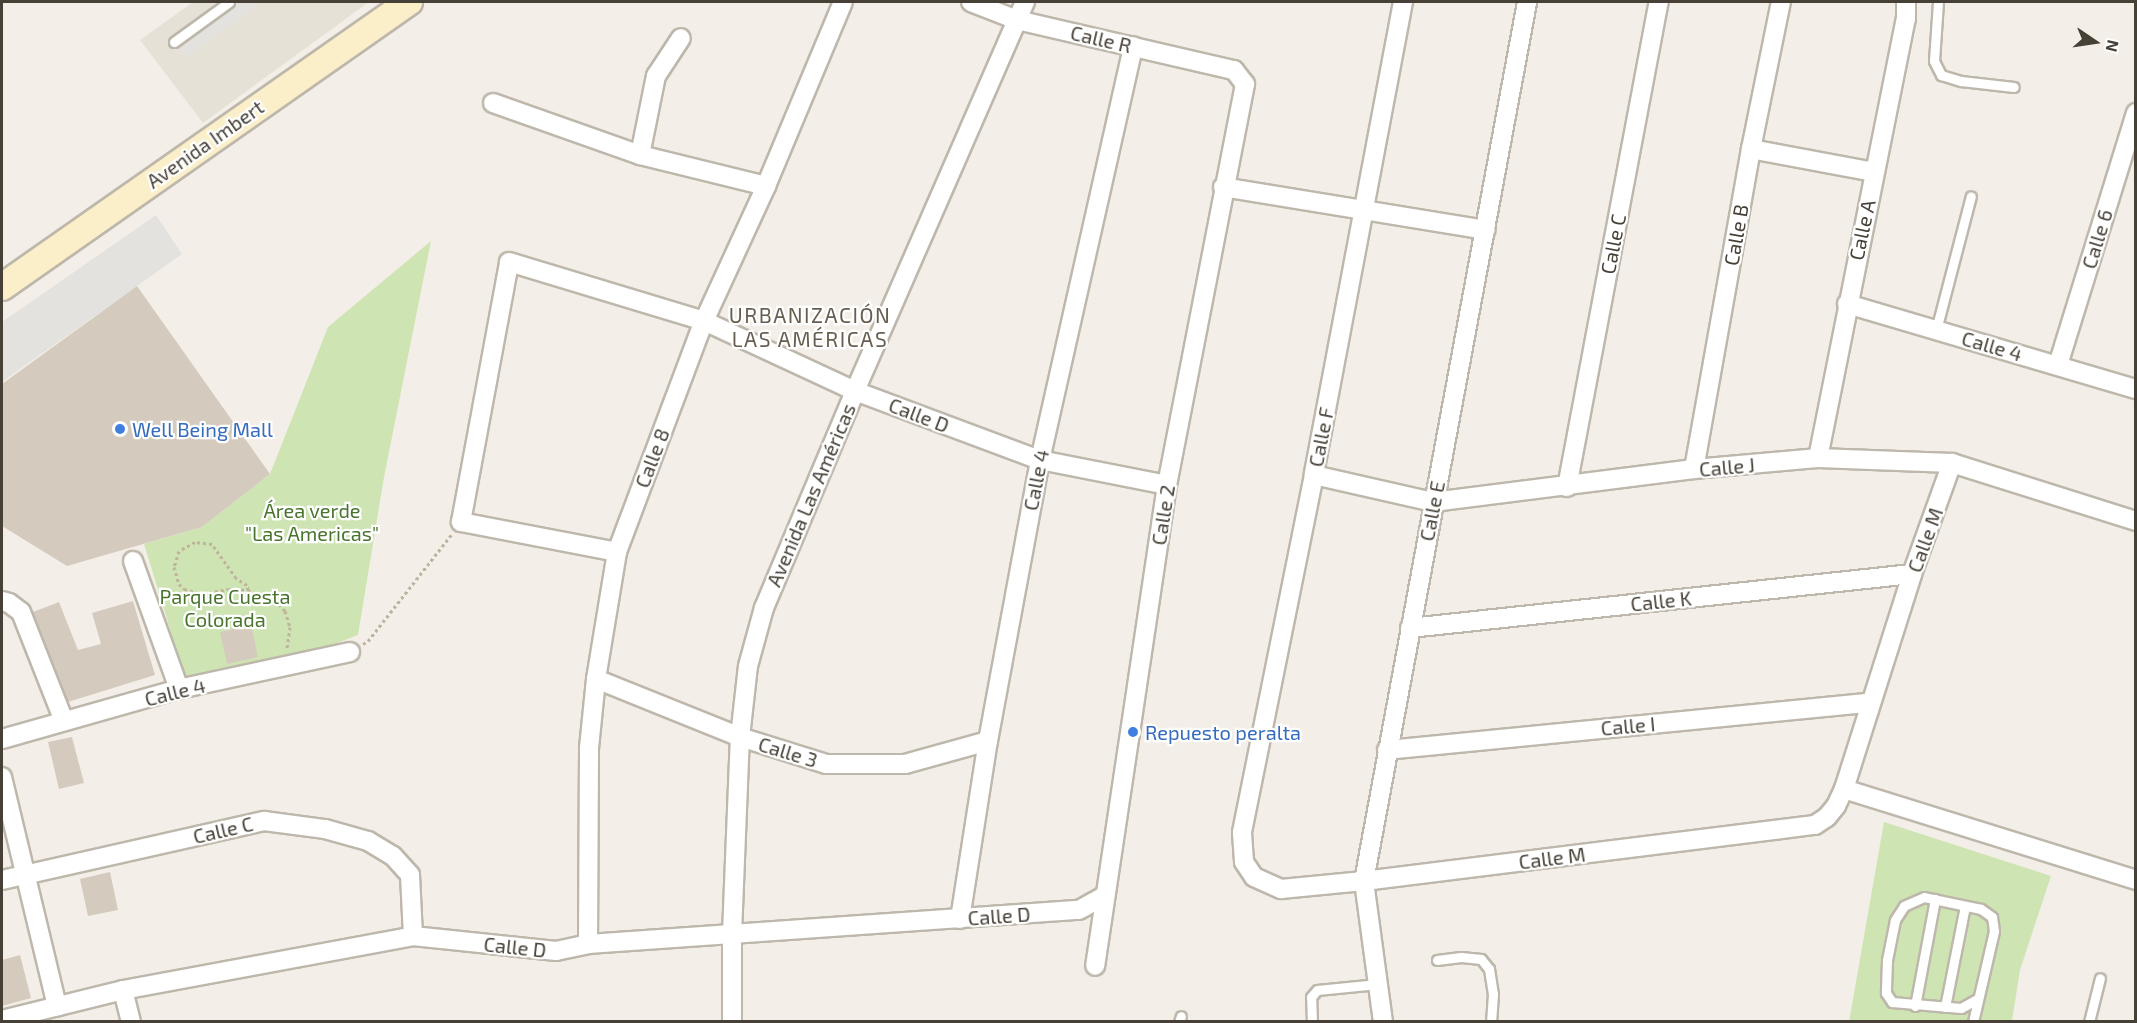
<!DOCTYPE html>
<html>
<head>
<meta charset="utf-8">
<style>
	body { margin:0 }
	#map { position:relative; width:2137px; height:1023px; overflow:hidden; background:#f3efe8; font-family:"Exo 2",sans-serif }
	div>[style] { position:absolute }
	.residential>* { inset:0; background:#e6e1d6 }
	.green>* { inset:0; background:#cee4b3 }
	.parking>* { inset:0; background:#e4e2df }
	.building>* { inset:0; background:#d4cbbe }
	.path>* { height:3px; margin-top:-1.5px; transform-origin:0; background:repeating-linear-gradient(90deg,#beb39d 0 3px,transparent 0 6px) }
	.roads { filter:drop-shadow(2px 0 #beb7ab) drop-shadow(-2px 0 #beb7ab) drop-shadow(0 2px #beb7ab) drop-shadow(0 -2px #beb7ab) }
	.lane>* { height:9px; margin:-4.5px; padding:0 4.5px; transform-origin:4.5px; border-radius:4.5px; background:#fff }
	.street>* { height:18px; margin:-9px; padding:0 9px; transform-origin:9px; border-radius:9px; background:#fff }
	.secondary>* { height:26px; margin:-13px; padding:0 13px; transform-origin:13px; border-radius:13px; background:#fbefca }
	.dots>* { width:16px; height:16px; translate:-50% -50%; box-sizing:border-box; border:3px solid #fff; border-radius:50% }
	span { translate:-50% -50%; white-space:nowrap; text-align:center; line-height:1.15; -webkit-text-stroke:4.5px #fff; paint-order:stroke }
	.street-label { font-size:20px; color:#464037 }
	.shop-label { font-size:20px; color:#366cbe }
	.left { translate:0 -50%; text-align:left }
	.park-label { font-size:20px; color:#49742e }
	.neighbourhood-label { font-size:21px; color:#685e4f; letter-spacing:1.5px }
	.frame { position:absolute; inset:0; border:3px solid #464037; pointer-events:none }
	.north { position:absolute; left:2065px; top:12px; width:60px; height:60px; -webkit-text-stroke:4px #fff; paint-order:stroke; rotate:103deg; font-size:16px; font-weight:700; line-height:24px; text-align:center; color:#464037 }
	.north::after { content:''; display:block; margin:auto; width:21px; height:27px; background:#464037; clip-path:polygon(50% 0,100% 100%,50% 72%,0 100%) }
</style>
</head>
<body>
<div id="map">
	<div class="residential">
		<div style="clip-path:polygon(193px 2px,369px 2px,203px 123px,140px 40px)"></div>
	</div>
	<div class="green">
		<div style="clip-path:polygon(431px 241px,384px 477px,358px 635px,324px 648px,185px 678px,144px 544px,202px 527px,270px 474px,328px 327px)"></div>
		<div style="clip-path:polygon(1884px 822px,2051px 876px,2020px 970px,2012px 1021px,1849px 1022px)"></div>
	</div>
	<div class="parking">
		<div style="clip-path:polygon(229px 2px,263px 2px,186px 57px,174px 42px)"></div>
		<div style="clip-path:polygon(156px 215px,182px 254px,2px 382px,2px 322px)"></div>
	</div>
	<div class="building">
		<div style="clip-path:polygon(137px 286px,270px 474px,202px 527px,67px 566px,2px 526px,2px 384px)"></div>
		<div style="clip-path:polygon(133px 601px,155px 675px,68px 702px,33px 612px,59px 602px,78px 650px,101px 644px,92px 613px)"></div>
		<div style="clip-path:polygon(251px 625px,258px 657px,227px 664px,220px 632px)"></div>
		<div style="clip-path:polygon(72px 737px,84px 783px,59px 789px,48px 742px)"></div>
		<div style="clip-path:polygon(110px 872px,118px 910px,88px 916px,80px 879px)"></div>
		<div style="clip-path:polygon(20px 955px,31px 998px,2px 1006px,2px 960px)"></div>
	</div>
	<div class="path">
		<div style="left:248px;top:590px;width:5px;rotate:-101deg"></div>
		<div style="left:247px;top:585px;width:13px;rotate:-148deg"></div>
		<div style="left:236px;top:578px;width:42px;rotate:-125.2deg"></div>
		<div style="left:212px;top:544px;width:17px;rotate:-173deg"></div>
		<div style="left:195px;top:542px;width:18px;rotate:151deg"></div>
		<div style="left:179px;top:551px;width:17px;rotate:107deg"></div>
		<div style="left:174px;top:567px;width:18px;rotate:74deg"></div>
		<div style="left:179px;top:584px;width:7px;rotate:45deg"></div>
		<div style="left:184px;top:589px;width:20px;rotate:15deg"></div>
		<div style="left:203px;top:594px;width:26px;rotate:-11deg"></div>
		<div style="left:229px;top:589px;width:19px;rotate:3deg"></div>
		<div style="left:248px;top:590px;width:34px;rotate:24deg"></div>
		<div style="left:279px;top:604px;width:9px;rotate:49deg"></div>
		<div style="left:285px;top:611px;width:17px;rotate:73deg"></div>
		<div style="left:290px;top:627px;width:21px;rotate:98deg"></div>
		<div style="left:363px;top:644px;width:6px;rotate:-31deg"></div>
		<div style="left:368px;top:641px;width:135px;rotate:-51.9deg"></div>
	</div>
	<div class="roads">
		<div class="lane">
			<div style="left:1938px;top:2px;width:59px;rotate:93.9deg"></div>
			<div style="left:1934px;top:61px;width:16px;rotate:63deg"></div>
			<div style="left:1941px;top:75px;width:21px;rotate:17deg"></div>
			<div style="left:1961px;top:81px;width:53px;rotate:6.5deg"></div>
			<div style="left:174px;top:42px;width:68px;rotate:-36deg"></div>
			<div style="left:1936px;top:330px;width:138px;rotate:-75.4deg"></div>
			<div style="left:1437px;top:960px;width:24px;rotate:-7deg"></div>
			<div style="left:1461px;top:957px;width:20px;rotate:6deg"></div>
			<div style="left:1481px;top:959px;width:13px;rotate:51deg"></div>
			<div style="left:1489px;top:969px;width:25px;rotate:81deg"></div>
			<div style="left:1493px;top:994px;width:28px;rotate:94deg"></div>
			<div style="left:1915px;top:1006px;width:109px;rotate:-79.4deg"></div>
			<div style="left:1945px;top:1007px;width:103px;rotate:-78.8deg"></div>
			<div style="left:1179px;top:1022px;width:6px;rotate:-72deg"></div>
			<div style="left:1312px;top:1022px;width:25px;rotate:-92deg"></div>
			<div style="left:1311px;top:997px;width:9px;rotate:-49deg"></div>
			<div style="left:1317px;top:990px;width:61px;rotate:-5.6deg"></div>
			<div style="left:1973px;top:1022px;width:93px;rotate:-77deg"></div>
			<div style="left:1994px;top:931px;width:14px;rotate:-98deg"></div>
			<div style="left:1992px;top:917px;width:14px;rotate:-144deg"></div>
			<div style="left:1981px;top:909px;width:58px;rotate:-168.1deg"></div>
			<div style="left:1924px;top:897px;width:22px;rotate:156deg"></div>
			<div style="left:1904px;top:906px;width:17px;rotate:123deg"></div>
			<div style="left:1895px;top:920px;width:41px;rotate:101.3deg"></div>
			<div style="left:1887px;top:960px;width:33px;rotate:92deg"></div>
			<div style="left:1886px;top:993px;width:11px;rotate:56deg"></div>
			<div style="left:1892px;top:1002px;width:69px;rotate:5deg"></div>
			<div style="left:1961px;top:1008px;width:18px;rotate:-29deg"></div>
			<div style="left:2089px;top:1022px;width:45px;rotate:-76deg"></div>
		</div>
		<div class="street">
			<div style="left:971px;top:2px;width:49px;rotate:21.4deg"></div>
			<div style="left:1017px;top:20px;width:223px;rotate:13deg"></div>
			<div style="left:1234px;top:70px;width:18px;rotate:52deg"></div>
			<div style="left:1245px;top:84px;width:409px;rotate:101deg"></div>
			<div style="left:1167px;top:485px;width:486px;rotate:98.5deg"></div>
			<div style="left:1403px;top:2px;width:481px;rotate:100.7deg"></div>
			<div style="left:1314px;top:475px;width:365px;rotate:101.4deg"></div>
			<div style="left:1242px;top:833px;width:29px;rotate:86deg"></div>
			<div style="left:1244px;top:862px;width:18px;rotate:56deg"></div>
			<div style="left:1254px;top:877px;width:30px;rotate:24deg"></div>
			<div style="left:1281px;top:889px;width:83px;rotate:-5.5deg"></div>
			<div style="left:1364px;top:881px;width:454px;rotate:-7.1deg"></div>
			<div style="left:1815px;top:825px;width:14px;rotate:-34deg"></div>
			<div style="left:1827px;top:817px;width:14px;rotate:-51deg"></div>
			<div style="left:1836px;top:806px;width:19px;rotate:-65deg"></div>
			<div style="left:1844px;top:789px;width:225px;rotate:-72.4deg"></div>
			<div style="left:1912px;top:574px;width:118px;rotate:-70.2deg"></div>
			<div style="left:493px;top:103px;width:156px;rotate:19.5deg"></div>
			<div style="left:640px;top:155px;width:130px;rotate:13.8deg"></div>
			<div style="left:1751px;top:149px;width:125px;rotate:10.6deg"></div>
			<div style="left:640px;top:155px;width:81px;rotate:-78.6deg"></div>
			<div style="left:656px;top:76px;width:45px;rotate:-56.7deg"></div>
			<div style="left:1223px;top:187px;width:266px;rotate:9.3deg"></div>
			<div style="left:1847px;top:304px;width:301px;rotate:16.4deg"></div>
			<div style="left:2058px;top:365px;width:264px;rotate:-72.8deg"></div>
			<div style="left:1818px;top:458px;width:448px;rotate:-78.7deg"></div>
			<div style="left:1906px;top:19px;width:17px;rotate:-90deg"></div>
			<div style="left:1694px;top:469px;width:325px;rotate:-79.9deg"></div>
			<div style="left:1751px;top:149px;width:150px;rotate:-78.5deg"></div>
			<div style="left:1314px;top:475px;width:122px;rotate:12.8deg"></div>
			<div style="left:1433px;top:502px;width:263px;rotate:-7.2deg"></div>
			<div style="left:1694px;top:469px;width:124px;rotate:-5.1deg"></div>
			<div style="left:1818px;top:458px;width:134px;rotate:2.1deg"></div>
			<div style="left:1952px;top:463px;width:193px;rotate:17.5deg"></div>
			<div style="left:1567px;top:487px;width:494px;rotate:-79.3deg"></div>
			<div style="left:617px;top:552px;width:159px;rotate:-169.1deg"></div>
			<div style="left:461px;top:522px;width:264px;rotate:-79.5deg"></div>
			<div style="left:509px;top:262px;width:204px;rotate:16.8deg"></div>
			<div style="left:704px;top:321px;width:166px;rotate:24.9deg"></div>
			<div style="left:855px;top:391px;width:197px;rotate:20.5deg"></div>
			<div style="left:1040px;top:460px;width:129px;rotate:11.1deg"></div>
			<div style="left:133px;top:561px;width:136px;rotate:70.2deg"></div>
			<div style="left:2px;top:601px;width:7px;rotate:16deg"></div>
			<div style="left:9px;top:603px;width:15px;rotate:37deg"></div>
			<div style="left:21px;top:612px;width:117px;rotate:68.5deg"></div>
			<div style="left:1410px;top:628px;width:505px;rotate:-6.14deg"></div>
			<div style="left:596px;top:679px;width:155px;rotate:21.9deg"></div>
			<div style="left:740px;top:737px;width:90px;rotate:17.4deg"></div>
			<div style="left:826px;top:764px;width:79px"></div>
			<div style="left:905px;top:764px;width:86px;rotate:-15.5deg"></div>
			<div style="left:2px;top:739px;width:184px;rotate:-15.8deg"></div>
			<div style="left:179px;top:689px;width:175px;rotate:-12.2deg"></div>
			<div style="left:1387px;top:750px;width:485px;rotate:-5.6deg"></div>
			<div style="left:2px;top:777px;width:236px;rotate:76.5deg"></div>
			<div style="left:1844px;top:789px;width:306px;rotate:17.3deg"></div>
			<div style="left:2px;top:880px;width:269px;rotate:-12.7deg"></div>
			<div style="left:264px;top:821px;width:62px;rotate:7.5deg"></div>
			<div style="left:325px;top:829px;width:45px;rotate:15.6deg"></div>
			<div style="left:368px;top:841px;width:29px;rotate:31deg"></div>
			<div style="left:393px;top:856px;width:25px;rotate:48deg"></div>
			<div style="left:410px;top:875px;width:61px;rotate:87.2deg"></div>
			<div style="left:960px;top:919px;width:180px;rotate:-81.1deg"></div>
			<div style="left:988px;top:741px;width:286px;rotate:-79.5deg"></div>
			<div style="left:1040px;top:460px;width:424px;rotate:-77.3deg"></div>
			<div style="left:588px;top:944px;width:196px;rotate:-89.7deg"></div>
			<div style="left:589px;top:748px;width:69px;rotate:-84.2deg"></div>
			<div style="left:596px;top:679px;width:129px;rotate:-80.6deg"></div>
			<div style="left:617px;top:552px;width:247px;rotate:-69.4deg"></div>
			<div style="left:704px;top:321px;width:149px;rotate:-65.3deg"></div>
			<div style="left:766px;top:186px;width:199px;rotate:-67.3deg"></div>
			<div style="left:123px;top:990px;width:33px;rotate:76deg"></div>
			<div style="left:2px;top:1020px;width:125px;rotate:-13.9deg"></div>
			<div style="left:123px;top:990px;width:295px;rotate:-10.5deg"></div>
			<div style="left:413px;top:936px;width:144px;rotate:6deg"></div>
			<div style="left:556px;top:951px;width:33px;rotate:-12deg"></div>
			<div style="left:588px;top:944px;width:492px;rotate:-4deg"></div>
			<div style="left:1079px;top:910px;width:29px;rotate:-29deg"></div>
			<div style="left:732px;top:1022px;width:88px;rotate:-90deg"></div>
			<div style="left:732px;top:934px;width:197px;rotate:-87.7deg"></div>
			<div style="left:740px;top:737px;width:71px;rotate:-83.6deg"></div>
			<div style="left:748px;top:666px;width:60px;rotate:-74.6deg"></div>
			<div style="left:764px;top:608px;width:235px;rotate:-67.2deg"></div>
			<div style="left:855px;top:391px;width:425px;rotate:-66.4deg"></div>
			<div style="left:1383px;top:1022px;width:142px;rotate:-97.7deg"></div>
			<div style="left:1364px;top:881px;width:894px;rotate:-79.49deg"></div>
		</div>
		<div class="secondary">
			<div style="left:2px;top:287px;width:497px;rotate:-35deg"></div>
		</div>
	</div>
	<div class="dots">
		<div style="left:120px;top:429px;background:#3f7fe0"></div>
		<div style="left:1133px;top:732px;background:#3f7fe0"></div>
	</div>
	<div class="street-label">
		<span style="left:1101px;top:39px;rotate:13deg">Calle R</span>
		<span style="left:205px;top:144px;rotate:-35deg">Avenida Imbert</span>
		<span style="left:1862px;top:230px;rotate:-78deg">Calle A</span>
		<span style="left:1736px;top:235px;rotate:-80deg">Calle B</span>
		<span style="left:2097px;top:239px;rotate:-73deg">Calle 6</span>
		<span style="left:1613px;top:244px;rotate:-79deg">Calle C</span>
		<span style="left:1992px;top:346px;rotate:16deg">Calle 4</span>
		<span style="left:919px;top:415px;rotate:21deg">Calle D</span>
		<span style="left:1321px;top:437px;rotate:-79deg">Calle F</span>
		<span style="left:652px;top:458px;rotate:-69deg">Calle 8</span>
		<span style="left:1727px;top:467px;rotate:-5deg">Calle J</span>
		<span style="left:1036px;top:480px;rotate:-79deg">Calle 4</span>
		<span style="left:811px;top:495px;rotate:-67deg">Avenida Las Américas</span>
		<span style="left:1432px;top:511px;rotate:-79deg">Calle E</span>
		<span style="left:1163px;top:515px;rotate:-81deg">Calle 2</span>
		<span style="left:1925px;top:540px;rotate:-70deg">Calle M</span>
		<span style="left:1661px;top:601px;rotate:-6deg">Calle K</span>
		<span style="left:175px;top:692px;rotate:-14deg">Calle 4</span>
		<span style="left:1628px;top:726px;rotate:-5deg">Calle I</span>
		<span style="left:788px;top:752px;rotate:17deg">Calle 3</span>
		<span style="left:223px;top:830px;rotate:-13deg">Calle C</span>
		<span style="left:1552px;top:858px;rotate:-7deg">Calle M</span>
		<span style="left:999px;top:916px;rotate:-4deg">Calle D</span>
		<span style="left:515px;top:947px;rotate:6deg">Calle D</span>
	</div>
	<div class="shop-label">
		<span class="left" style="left:132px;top:429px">Well Being Mall</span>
		<span class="left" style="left:1145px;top:732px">Repuesto peralta</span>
	</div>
	<div class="park-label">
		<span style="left:312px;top:522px">Área verde<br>"Las Americas"</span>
		<span style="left:225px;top:608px">Parque Cuesta<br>Colorada</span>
	</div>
	<div class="neighbourhood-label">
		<span style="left:810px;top:327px">URBANIZACIÓN<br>LAS AMÉRICAS</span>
	</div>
	<div class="frame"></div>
	<div class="north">N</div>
</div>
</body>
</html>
